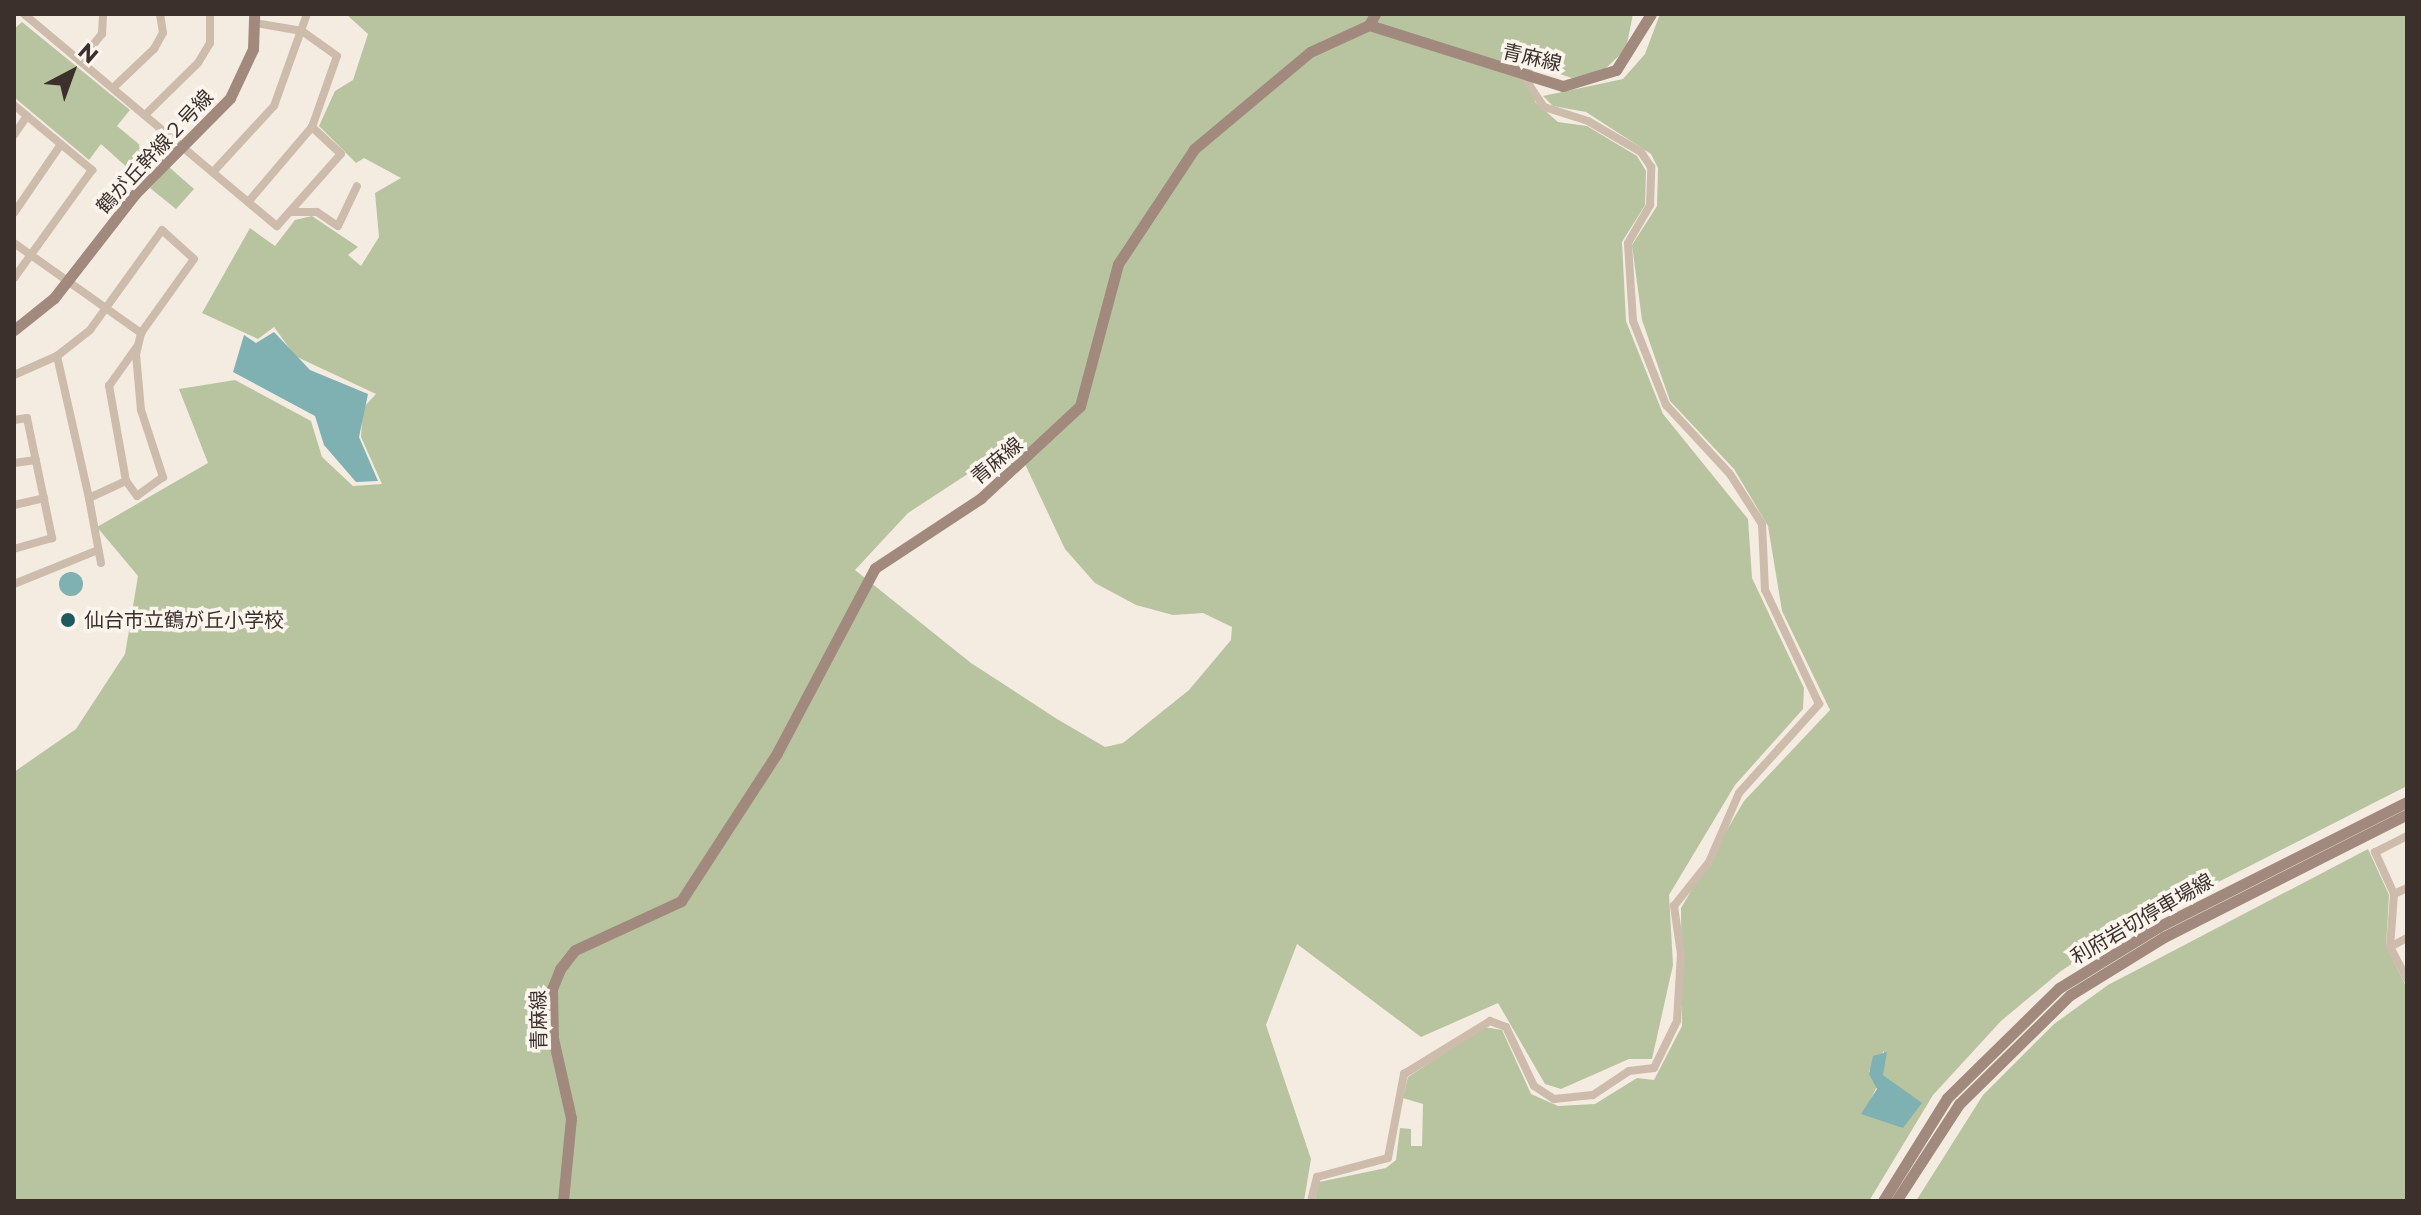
<!DOCTYPE html>
<html>
<head>
<meta charset="utf-8">
<style>
	body { margin:0 }
	#map { position:relative; width:2421px; height:1215px; overflow:hidden; background:#f4ebe1; font-family:Montserrat,"Noto Sans JP",sans-serif }
	div>[style] { position:absolute }
	.green>* { inset:0; background:#b8c4a0 }
	.water>* { inset:0; background:#7fb0b2 }
	.round { border-radius:50% }
	.street>* { height:8px; margin:-4px; padding:0 4px; transform-origin:4px; border-radius:4px; background:#cdbbac }
	.secondary>* { height:11px; margin:-5.5px; padding:0 5.5px; transform-origin:5.5px; border-radius:5.5px; background:#a18a7d }
	.dots>* { width:22px; height:22px; translate:-50% -50%; box-sizing:border-box; border:4px solid #fbf5ee; border-radius:50% }
	span { translate:-50% -50%; white-space:nowrap; text-align:center; line-height:1.15; -webkit-text-stroke:7px #fbf5ee; paint-order:stroke }
	.street-label { font-size:20px; color:#3b302b }
	.poi-label { font-size:20px; color:#3b302b }
	.left { translate:0 -50%; text-align:left }
	.frame { position:absolute; inset:0; border:16px solid #3b302b; pointer-events:none }
	.north { position:absolute; left:32px; top:32px; width:80px; height:80px; -webkit-text-stroke:6px #fbf5ee; paint-order:stroke; rotate:41deg; font-size:22px; font-weight:700; line-height:32px; text-align:center; color:#3b302b }
	.north::after { content:''; display:block; margin:auto; width:28px; height:36px; background:#3b302b; clip-path:polygon(50% 0,100% 100%,50% 72%,0 100%) }
</style>
</head>
<body>
<div id="map">
	<div class="green">
		<div style="clip-path:polygon(evenodd,346px 14px,1633px 14px,1626px 49px,1604px 70px,1572px 78px,1532px 65px,1535px 102px,1558px 122px,1587px 126px,1637px 156px,1646px 171px,1645px 205px,1622px 242px,1626px 321px,1663px 414px,1748px 519px,1752px 578px,1804px 688px,1803px 709px,1735px 785px,1669px 895px,1673px 965px,1652px 1059px,1629px 1059px,1561px 1089px,1545px 1084px,1498px 1003px,1421px 1037px,1297px 944px,1266px 1025px,1311px 1159px,1304px 1201px,14px 1201px,14px 772px,76px 729px,125px 654px,138px 576px,97px 527px,208px 463px,179px 389px,235px 380px,311px 421px,322px 457px,353px 486px,382px 484px,361px 437px,363px 408px,376px 394px,295px 356px,274px 327px,258px 339px,202px 313px,250px 228px,275px 246px,295px 220px,312px 216px,358px 247px,348px 255px,361px 266px,379px 237px,375px 193px,401px 178px,364px 158px,356px 163px,319px 126px,335px 91px,353px 80px,368px 34px,346px 14px,1015px 443px,1065px 549px,1095px 583px,1136px 605px,1173px 615px,1203px 613px,1232px 627px,1231px 640px,1189px 690px,1123px 743px,1105px 747px,1057px 719px,971px 663px,855px 570px,908px 513px,1015px 443px)"></div>
		<div style="clip-path:polygon(evenodd,1660px 14px,2407px 14px,2407px 786px,2120px 932px,2061px 971px,2001px 1021px,1933px 1095px,1869px 1201px,1315px 1201px,1319px 1182px,1386px 1168px,1396px 1160px,1400px 1128px,1411px 1129px,1411px 1146px,1422px 1146px,1423px 1104px,1403px 1098px,1408px 1077px,1484px 1027px,1502px 1030px,1531px 1094px,1558px 1106px,1595px 1104px,1637px 1078px,1654px 1080px,1682px 1026px,1681px 908px,1744px 801px,1830px 710px,1782px 611px,1768px 526px,1734px 469px,1670px 401px,1642px 320px,1632px 245px,1657px 206px,1658px 168px,1651px 154px,1586px 112px,1553px 106px,1543px 96px,1623px 79px,1645px 54px,1660px 14px,1884px 1051px,1883px 1075px,1915px 1099px,1895px 1125px,1881px 1119px,1871px 1099px,1877px 1086px,1869px 1071px,1884px 1051px)"></div>
		<div style="clip-path:polygon(22px 22px,130px 110px,117px 126px,158px 160px,140px 179px,101px 144px,89px 160px,15px 98px,14px 29px)"></div>
		<div style="clip-path:polygon(169px 167px,194px 189px,176px 209px,150px 188px)"></div>
		<div style="clip-path:polygon(2368px 849px,2389px 895px,2386px 947px,2407px 988px,2407px 1201px,1916px 1201px,1983px 1095px,2054px 1024px,2108px 985px)"></div>
	</div>
	<div class="water">
		<div style="clip-path:polygon(274px 332px,310px 370px,368px 394px,359px 437px,378px 481px,356px 482px,324px 445px,315px 416px,233px 372px,244px 335px,256px 343px)"></div>
		<div class="round" style="left:59px;top:572px;width:24px;height:24px"></div>
		<div style="clip-path:polygon(1887px 1052px,1883px 1075px,1922px 1103px,1903px 1128px,1861px 1114px,1877px 1089px,1869px 1074px,1873px 1056px)"></div>
	</div>
	<div class="street">
		<div style="left:24px;top:14px;width:330px;rotate:40deg"></div>
		<div style="left:277px;top:226px;width:96px;rotate:-48.4deg"></div>
		<div style="left:341px;top:154px;width:40px;rotate:-137deg"></div>
		<div style="left:80px;top:61px;width:35px;rotate:-51deg"></div>
		<div style="left:102px;top:34px;width:20px;rotate:-87deg"></div>
		<div style="left:113px;top:88px;width:57px;rotate:-43.6deg"></div>
		<div style="left:154px;top:49px;width:18px;rotate:-61deg"></div>
		<div style="left:163px;top:33px;width:19px;rotate:-99deg"></div>
		<div style="left:14px;top:105px;width:17px;rotate:40deg"></div>
		<div style="left:145px;top:115px;width:74px;rotate:-44.5deg"></div>
		<div style="left:198px;top:63px;width:23px;rotate:-59deg"></div>
		<div style="left:210px;top:43px;width:29px;rotate:-90deg"></div>
		<div style="left:14px;top:135px;width:23px;rotate:-56deg"></div>
		<div style="left:27px;top:116px;width:85px;rotate:39.7deg"></div>
		<div style="left:92px;top:170px;width:133px;rotate:125.8deg"></div>
		<div style="left:213px;top:172px;width:90px;rotate:-47.3deg"></div>
		<div style="left:274px;top:106px;width:98px;rotate:-70.3deg"></div>
		<div style="left:249px;top:201px;width:97px;rotate:-49.6deg"></div>
		<div style="left:312px;top:127px;width:75px;rotate:-70.6deg"></div>
		<div style="left:337px;top:56px;width:43px;rotate:-144.5deg"></div>
		<div style="left:302px;top:31px;width:48px;rotate:-170.3deg"></div>
		<div style="left:293px;top:212px;width:24px"></div>
		<div style="left:317px;top:212px;width:25px;rotate:34deg"></div>
		<div style="left:338px;top:226px;width:44px;rotate:-64.6deg"></div>
		<div style="left:14px;top:213px;width:83px;rotate:-55.7deg"></div>
		<div style="left:14px;top:243px;width:156px;rotate:35.3deg"></div>
		<div style="left:14px;top:375px;width:47px;rotate:-23.8deg"></div>
		<div style="left:14px;top:420px;width:13px;rotate:-9deg"></div>
		<div style="left:27px;top:418px;width:123px;rotate:78.2deg"></div>
		<div style="left:52px;top:538px;width:40px;rotate:164deg"></div>
		<div style="left:14px;top:463px;width:22px;rotate:-8deg"></div>
		<div style="left:89px;top:498px;width:146px;rotate:-102.7deg"></div>
		<div style="left:57px;top:356px;width:42px;rotate:-38.2deg"></div>
		<div style="left:90px;top:330px;width:123px;rotate:-54.2deg"></div>
		<div style="left:162px;top:230px;width:43px;rotate:42.2deg"></div>
		<div style="left:194px;top:259px;width:91px;rotate:125.6deg"></div>
		<div style="left:141px;top:333px;width:22px;rotate:103deg"></div>
		<div style="left:136px;top:354px;width:56px;rotate:84.9deg"></div>
		<div style="left:141px;top:410px;width:71px;rotate:71.8deg"></div>
		<div style="left:163px;top:477px;width:32px;rotate:144deg"></div>
		<div style="left:137px;top:496px;width:19px;rotate:-126deg"></div>
		<div style="left:126px;top:481px;width:97px;rotate:-100.1deg"></div>
		<div style="left:109px;top:386px;width:50px;rotate:-54.7deg"></div>
		<div style="left:14px;top:505px;width:31px;rotate:-13deg"></div>
		<div style="left:101px;top:563px;width:66px;rotate:-100.5deg"></div>
		<div style="left:89px;top:498px;width:41px;rotate:-24.7deg"></div>
		<div style="left:14px;top:584px;width:91px;rotate:-22deg"></div>
		<div style="left:2407px;top:836px;width:36px;rotate:153deg"></div>
		<div style="left:2375px;top:852px;width:46px;rotate:65.7deg"></div>
		<div style="left:2394px;top:894px;width:53px;rotate:94.3deg"></div>
		<div style="left:2390px;top:947px;width:36px;rotate:62deg"></div>
		<div style="left:2394px;top:894px;width:14px;rotate:-25deg"></div>
		<div style="left:2390px;top:947px;width:19px;rotate:-28deg"></div>
		<div style="left:1311px;top:1201px;width:25px;rotate:-76deg"></div>
		<div style="left:1317px;top:1177px;width:73px;rotate:-15deg"></div>
		<div style="left:1388px;top:1158px;width:86px;rotate:-79.2deg"></div>
		<div style="left:1404px;top:1074px;width:101px;rotate:-31.6deg"></div>
		<div style="left:1490px;top:1021px;width:17px;rotate:21deg"></div>
		<div style="left:1506px;top:1027px;width:65px;rotate:64.6deg"></div>
		<div style="left:1534px;top:1086px;width:24px;rotate:33deg"></div>
		<div style="left:1554px;top:1099px;width:39px;rotate:-6deg"></div>
		<div style="left:1593px;top:1095px;width:43px;rotate:-33.7deg"></div>
		<div style="left:1629px;top:1071px;width:25px;rotate:-7deg"></div>
		<div style="left:1654px;top:1068px;width:52px;rotate:-63.9deg"></div>
		<div style="left:1677px;top:1021px;width:67px;rotate:-86.6deg"></div>
		<div style="left:1681px;top:954px;width:49px;rotate:-98.3deg"></div>
		<div style="left:1674px;top:906px;width:56px;rotate:-51.5deg"></div>
		<div style="left:1709px;top:862px;width:75px;rotate:-66.5deg"></div>
		<div style="left:1739px;top:793px;width:120px;rotate:-48deg"></div>
		<div style="left:1819px;top:704px;width:126px;rotate:-115.3deg"></div>
		<div style="left:1765px;top:590px;width:66px;rotate:-92.6deg"></div>
		<div style="left:1762px;top:524px;width:59px;rotate:-122.6deg"></div>
		<div style="left:1730px;top:474px;width:94px;rotate:-132.8deg"></div>
		<div style="left:1666px;top:405px;width:90px;rotate:-111.4deg"></div>
		<div style="left:1633px;top:321px;width:78px;rotate:-93.7deg"></div>
		<div style="left:1628px;top:243px;width:44px;rotate:-59.9deg"></div>
		<div style="left:1650px;top:205px;width:38px;rotate:-88deg"></div>
		<div style="left:1651px;top:167px;width:18px;rotate:-124deg"></div>
		<div style="left:1641px;top:152px;width:61px;rotate:-149.7deg"></div>
		<div style="left:1588px;top:121px;width:46px;rotate:-162.3deg"></div>
		<div style="left:1544px;top:107px;width:36px;rotate:-124deg"></div>
	</div>
	<div class="secondary">
		<div style="left:1369px;top:25px;width:13px;rotate:-61deg"></div>
		<div style="left:14px;top:330px;width:51px;rotate:-38.7deg"></div>
		<div style="left:54px;top:298px;width:132px;rotate:-52.1deg"></div>
		<div style="left:135px;top:194px;width:135px;rotate:-45.3deg"></div>
		<div style="left:230px;top:98px;width:54px;rotate:-64.9deg"></div>
		<div style="left:253px;top:49px;width:35px;rotate:-88deg"></div>
		<div style="left:563px;top:1201px;width:83px;rotate:-84.5deg"></div>
		<div style="left:571px;top:1118px;width:82px;rotate:-102.7deg"></div>
		<div style="left:553px;top:1038px;width:49px;rotate:-91.2deg"></div>
		<div style="left:552px;top:989px;width:22px;rotate:-68deg"></div>
		<div style="left:560px;top:969px;width:24px;rotate:-52deg"></div>
		<div style="left:575px;top:950px;width:117px;rotate:-24.8deg"></div>
		<div style="left:681px;top:901px;width:176px;rotate:-57deg"></div>
		<div style="left:777px;top:753px;width:209px;rotate:-62.1deg"></div>
		<div style="left:875px;top:568px;width:127px;rotate:-33.4deg"></div>
		<div style="left:981px;top:498px;width:135px;rotate:-42.9deg"></div>
		<div style="left:1080px;top:406px;width:147px;rotate:-75deg"></div>
		<div style="left:1118px;top:264px;width:138px;rotate:-56.5deg"></div>
		<div style="left:1194px;top:149px;width:151px;rotate:-39.9deg"></div>
		<div style="left:1310px;top:52px;width:65px;rotate:-24.6deg"></div>
		<div style="left:1369px;top:25px;width:203px;rotate:17.5deg"></div>
		<div style="left:1563px;top:86px;width:55px;rotate:-16.8deg"></div>
		<div style="left:1616px;top:70px;width:66px;rotate:-58deg"></div>
		<div style="left:1883px;top:1201px;width:121px;rotate:-58.1deg"></div>
		<div style="left:1947px;top:1098px;width:157px;rotate:-44.5deg"></div>
		<div style="left:2059px;top:988px;width:116px;rotate:-31.6deg"></div>
		<div style="left:2158px;top:927px;width:279px;rotate:-26.7deg"></div>
		<div style="left:1896px;top:1201px;width:116px;rotate:-57deg"></div>
		<div style="left:1959px;top:1104px;width:156px;rotate:-44.5deg"></div>
		<div style="left:2070px;top:995px;width:110px;rotate:-31.7deg"></div>
		<div style="left:2164px;top:937px;width:272px;rotate:-26.8deg"></div>
	</div>
	<div class="dots">
		<div style="left:68px;top:620px;background:#1f5a5e"></div>
	</div>
	<div class="street-label">
		<span style="left:1532px;top:58px;rotate:13deg">青麻線</span>
		<span style="left:155px;top:152px;rotate:-47deg">鶴が丘幹線２号線</span>
		<span style="left:997px;top:461px;rotate:-40deg">青麻線</span>
		<span style="left:2142px;top:919px;rotate:-30deg">利府岩切停車場線</span>
		<span style="left:539px;top:1020px;rotate:-91deg">青麻線</span>
	</div>
	<div class="poi-label">
		<span class="left" style="left:84px;top:620px">仙台市立鶴が丘小学校</span>
	</div>
	<div class="frame"></div>
	<div class="north">N</div>
</div>
</body>
</html>
